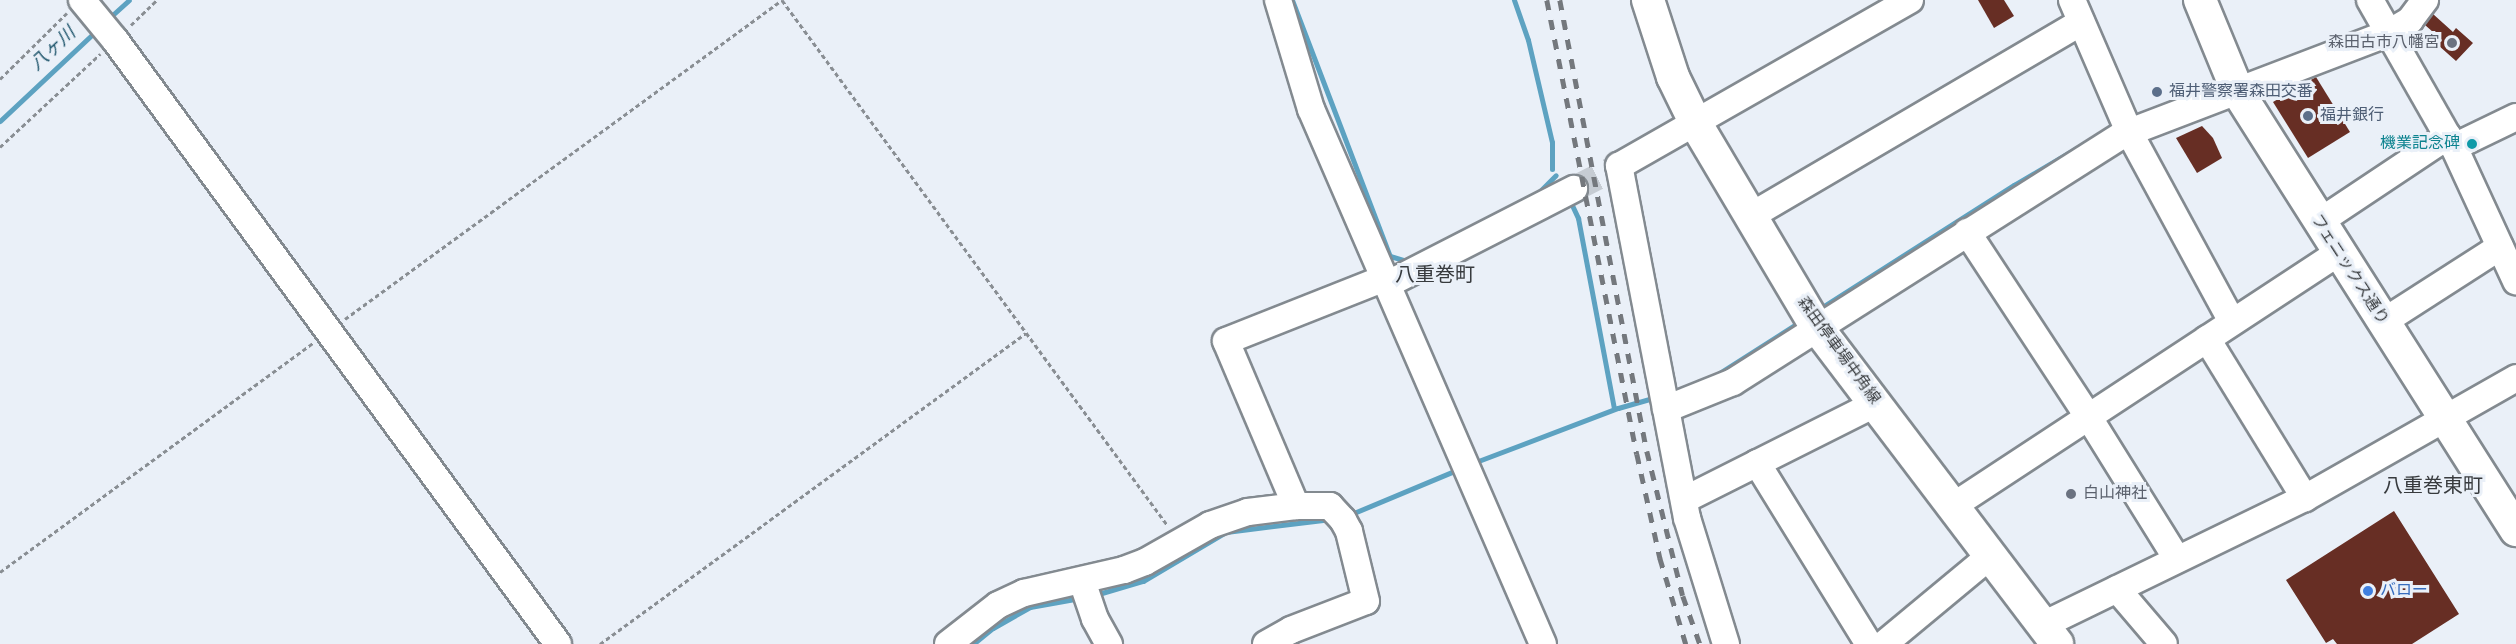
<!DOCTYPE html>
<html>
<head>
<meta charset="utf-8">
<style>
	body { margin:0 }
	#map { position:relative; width:2516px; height:644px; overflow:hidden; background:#eaf0f8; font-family:Overpass,"Noto Sans JP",sans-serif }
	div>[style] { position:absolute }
	.stream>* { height:5px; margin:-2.5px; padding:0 2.5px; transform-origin:2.5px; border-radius:2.5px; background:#5da2c1 }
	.building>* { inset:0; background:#672e24 }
	.minor-tunnel>* { height:26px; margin-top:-13px; transform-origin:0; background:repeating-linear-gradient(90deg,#c6ccd3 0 26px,transparent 0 39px) }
	.path>* { height:3px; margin-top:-1.5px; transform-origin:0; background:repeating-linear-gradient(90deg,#898e93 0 4.5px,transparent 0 7.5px) }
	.roads { filter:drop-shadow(2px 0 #838a90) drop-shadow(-2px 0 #838a90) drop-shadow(0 2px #838a90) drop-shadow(0 -2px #838a90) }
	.minor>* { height:26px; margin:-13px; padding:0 13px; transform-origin:13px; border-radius:13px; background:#fff }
	.major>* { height:32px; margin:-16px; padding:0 16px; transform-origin:16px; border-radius:16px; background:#fff }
	.rail>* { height:4.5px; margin-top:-2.25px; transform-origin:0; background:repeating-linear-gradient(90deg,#74787d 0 10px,transparent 0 20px) }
	.dots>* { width:16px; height:16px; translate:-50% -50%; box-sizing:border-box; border:3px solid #eaf0f8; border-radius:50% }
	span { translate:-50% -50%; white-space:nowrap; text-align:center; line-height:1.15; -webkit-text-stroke:6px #eaf0f8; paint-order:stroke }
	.worship-label { font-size:16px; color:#5b616d }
	.right { translate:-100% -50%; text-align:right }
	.left { translate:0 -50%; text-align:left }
	.service-label { font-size:16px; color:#4e5e75 }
	.culture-label { font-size:16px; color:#0d838f }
	.street-label { font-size:16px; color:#383b3e }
	.shop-label { font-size:16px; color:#366cbe }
	.water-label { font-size:18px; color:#185067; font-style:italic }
	.quarter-label { font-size:20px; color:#383b3e }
</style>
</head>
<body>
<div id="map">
	<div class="stream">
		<div style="left:1292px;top:0;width:274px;rotate:69.1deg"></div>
		<div style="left:1390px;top:256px;width:17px;rotate:17deg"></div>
		<div style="left:1406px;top:261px;width:4px;rotate:-27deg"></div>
		<div style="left:1514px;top:0;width:42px;rotate:70.7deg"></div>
		<div style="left:1528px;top:40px;width:105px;rotate:76.8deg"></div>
		<div style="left:1552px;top:142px;width:27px;rotate:90deg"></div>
		<div style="left:108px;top:19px;width:28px;rotate:-42deg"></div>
		<div style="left:0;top:121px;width:133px;rotate:-43.2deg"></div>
		<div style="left:1538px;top:193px;width:25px;rotate:-45deg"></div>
		<div style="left:1571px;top:203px;width:17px;rotate:65deg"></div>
		<div style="left:1578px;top:218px;width:194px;rotate:79.3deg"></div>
		<div style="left:1819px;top:309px;width:231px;rotate:-32.5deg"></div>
		<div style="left:2014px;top:185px;width:120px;rotate:-30.6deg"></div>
		<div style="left:1713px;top:377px;width:104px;rotate:-32.5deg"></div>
		<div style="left:1473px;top:463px;width:155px;rotate:-20.8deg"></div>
		<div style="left:1618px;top:408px;width:40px;rotate:-16deg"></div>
		<div style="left:1349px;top:515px;width:119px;rotate:-22.7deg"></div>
		<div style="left:1095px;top:595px;width:50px;rotate:-16.3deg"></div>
		<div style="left:1143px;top:581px;width:96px;rotate:-30.6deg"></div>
		<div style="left:1226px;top:532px;width:106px;rotate:-7.1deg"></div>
		<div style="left:973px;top:644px;width:26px;rotate:-39deg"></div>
		<div style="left:993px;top:628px;width:43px;rotate:-29.6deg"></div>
		<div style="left:1030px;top:607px;width:51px;rotate:-10.2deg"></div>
	</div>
	<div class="building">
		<div style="clip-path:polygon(1978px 0,2004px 0,2014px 16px,1994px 28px)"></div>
		<div style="clip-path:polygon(2433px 14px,2453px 32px,2456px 28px,2473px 43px,2456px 61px,2438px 45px,2442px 40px,2425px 25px)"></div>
		<div style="clip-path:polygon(2316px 77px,2350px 132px,2308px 158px,2273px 102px)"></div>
		<div style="clip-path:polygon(2202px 126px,2213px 138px,2222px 158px,2197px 173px,2176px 138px)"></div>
		<div style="clip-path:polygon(2394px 511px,2459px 614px,2412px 644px,2337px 644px,2333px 639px,2326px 643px,2286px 580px)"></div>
	</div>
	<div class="minor-tunnel">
		<div style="left:1574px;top:189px;width:51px;rotate:-27.1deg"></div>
	</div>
	<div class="path">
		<div style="left:782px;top:0;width:652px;rotate:53.73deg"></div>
		<div style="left:131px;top:25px;width:36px;rotate:-44deg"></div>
		<div style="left:0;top:79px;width:94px;rotate:-44.6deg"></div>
		<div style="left:0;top:147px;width:137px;rotate:-42.9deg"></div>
		<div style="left:345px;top:319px;width:541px;rotate:-36.13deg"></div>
		<div style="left:0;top:572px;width:388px;rotate:-36.2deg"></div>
		<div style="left:600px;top:644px;width:527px;rotate:-36.13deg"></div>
	</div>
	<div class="roads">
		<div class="minor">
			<div style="left:82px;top:0;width:52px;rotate:50.5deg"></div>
			<div style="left:115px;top:40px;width:749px;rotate:53.74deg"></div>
			<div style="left:1278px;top:0;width:114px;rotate:73.2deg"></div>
			<div style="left:1311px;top:109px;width:583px;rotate:66.56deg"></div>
			<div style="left:2072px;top:0;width:144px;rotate:66.6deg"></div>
			<div style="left:2129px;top:132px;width:216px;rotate:61.5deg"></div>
			<div style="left:2370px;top:0;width:169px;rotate:60.3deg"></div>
			<div style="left:2454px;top:147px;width:148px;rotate:65.2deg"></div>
			<div style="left:2454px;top:147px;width:69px;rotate:-25.8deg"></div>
			<div style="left:1749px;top:217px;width:385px;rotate:-30.4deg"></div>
			<div style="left:2319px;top:222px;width:155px;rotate:-33.7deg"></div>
			<div style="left:1967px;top:232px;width:220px;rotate:56.7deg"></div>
			<div style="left:2088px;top:416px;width:168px;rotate:58.1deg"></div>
			<div style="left:1388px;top:284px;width:209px;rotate:-27.1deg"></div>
			<div style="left:2383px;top:322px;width:139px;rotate:-32.7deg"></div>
			<div style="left:2207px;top:339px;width:187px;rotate:58.4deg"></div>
			<div style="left:1666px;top:409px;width:72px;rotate:-21.9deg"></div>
			<div style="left:1733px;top:382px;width:461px;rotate:-32.4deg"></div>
			<div style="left:2122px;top:135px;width:284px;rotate:-20.9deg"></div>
			<div style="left:2387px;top:34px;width:27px;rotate:-31deg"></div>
			<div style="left:2410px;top:20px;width:25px;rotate:-53deg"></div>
			<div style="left:1757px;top:463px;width:213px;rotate:58.3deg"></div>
			<div style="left:1684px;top:500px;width:214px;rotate:-26.7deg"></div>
			<div style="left:1953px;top:506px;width:461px;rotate:-33.3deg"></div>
			<div style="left:1082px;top:581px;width:40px;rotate:71.1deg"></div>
			<div style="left:1095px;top:619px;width:29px;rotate:61deg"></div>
			<div style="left:2117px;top:589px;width:72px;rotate:49.5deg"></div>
			<div style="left:2043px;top:625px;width:291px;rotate:-25.9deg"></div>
			<div style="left:2305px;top:498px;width:243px;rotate:-29.6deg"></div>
			<div style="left:948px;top:644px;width:63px;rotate:-38deg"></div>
			<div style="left:998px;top:605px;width:29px;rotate:-25deg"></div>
			<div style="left:1024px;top:593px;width:103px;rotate:-13deg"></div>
			<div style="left:1124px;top:570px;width:22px;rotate:-21deg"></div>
			<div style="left:1145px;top:562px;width:75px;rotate:-29.6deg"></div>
			<div style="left:1210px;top:525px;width:40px;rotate:-18.9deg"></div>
			<div style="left:1248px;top:512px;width:48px;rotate:-7.1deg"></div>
			<div style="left:1296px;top:506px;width:179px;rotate:-113deg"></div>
			<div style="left:1226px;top:341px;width:171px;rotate:-21.6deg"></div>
			<div style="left:1266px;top:644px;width:29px;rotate:-29deg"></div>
			<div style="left:1291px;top:630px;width:80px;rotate:-21.1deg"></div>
			<div style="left:1366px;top:601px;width:72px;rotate:-103.7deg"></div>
			<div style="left:1349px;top:531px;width:13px;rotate:-119deg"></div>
			<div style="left:1343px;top:520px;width:19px;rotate:-133deg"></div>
			<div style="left:1330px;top:506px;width:34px;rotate:180deg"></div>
			<div style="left:1726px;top:644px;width:132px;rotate:-107.2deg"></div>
			<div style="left:1687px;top:518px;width:359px;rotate:-100.9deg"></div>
			<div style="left:1619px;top:166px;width:335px;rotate:-29.7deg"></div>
			<div style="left:1884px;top:644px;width:138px;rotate:-39.7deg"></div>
		</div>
		<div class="major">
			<div style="left:1648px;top:0;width:81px;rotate:72deg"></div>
			<div style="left:1673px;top:77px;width:52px;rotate:63.9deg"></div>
			<div style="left:1696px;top:124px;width:235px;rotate:59.3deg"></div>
			<div style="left:1816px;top:326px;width:399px;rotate:52.8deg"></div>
			<div style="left:2200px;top:0;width:100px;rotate:67.6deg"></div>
			<div style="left:2238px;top:92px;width:519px;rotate:57.6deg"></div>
		</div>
	</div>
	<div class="rail">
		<div style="left:1547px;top:0;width:463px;rotate:78.8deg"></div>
		<div style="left:1637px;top:454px;width:107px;rotate:77.5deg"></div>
		<div style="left:1660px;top:558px;width:90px;rotate:73.2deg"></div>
		<div style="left:1560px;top:0;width:459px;rotate:79.1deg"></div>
		<div style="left:1647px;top:451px;width:149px;rotate:76.1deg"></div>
		<div style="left:1683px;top:596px;width:51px;rotate:70.5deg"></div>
	</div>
	<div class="dots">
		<div style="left:2452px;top:43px;background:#6b7280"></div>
		<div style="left:2157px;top:92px;background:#5c6f8a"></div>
		<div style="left:2308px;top:116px;background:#5c6f8a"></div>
		<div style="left:2472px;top:144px;background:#0f9aa8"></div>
		<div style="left:2071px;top:494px;background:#6b7280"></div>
		<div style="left:2368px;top:591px;background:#3f7fe0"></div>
	</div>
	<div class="worship-label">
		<span class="right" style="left:2440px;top:43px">森田古市八幡宮</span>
		<span class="left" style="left:2083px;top:494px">白山神社</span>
	</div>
	<div class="service-label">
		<span class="left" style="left:2169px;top:92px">福井警察署森田交番</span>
		<span class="left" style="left:2320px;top:116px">福井銀行</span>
	</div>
	<div class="culture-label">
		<span class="right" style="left:2460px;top:144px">機業記念碑</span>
	</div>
	<div class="street-label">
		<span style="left:2349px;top:270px;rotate:57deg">フェニックス通り</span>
		<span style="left:1838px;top:351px;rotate:54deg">森田停車場中角線</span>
	</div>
	<div class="shop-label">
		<span class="left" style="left:2380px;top:591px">バロー</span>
	</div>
	<div class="water-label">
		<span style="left:54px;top:50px;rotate:-43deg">八ヶ川</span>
	</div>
	<div class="quarter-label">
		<span style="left:1435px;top:276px">八重巻町</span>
		<span style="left:2433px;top:487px">八重巻東町</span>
	</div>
</div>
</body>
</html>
